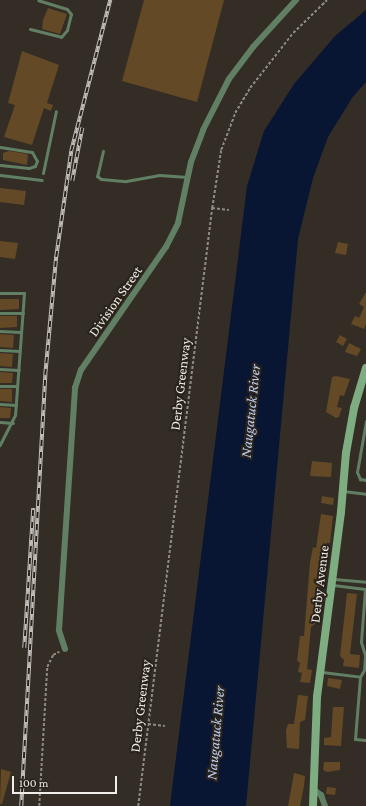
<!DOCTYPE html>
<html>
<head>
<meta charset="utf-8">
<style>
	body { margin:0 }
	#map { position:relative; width:366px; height:806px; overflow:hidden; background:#332d26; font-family:"Crimson Pro",serif }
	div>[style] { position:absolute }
	.water>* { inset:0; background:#081533 }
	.building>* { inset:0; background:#634925 }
	.path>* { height:1.5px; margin-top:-0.75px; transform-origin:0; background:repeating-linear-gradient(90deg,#908b85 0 3px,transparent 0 5px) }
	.service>* { height:3px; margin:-1.5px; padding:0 1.5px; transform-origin:1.5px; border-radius:1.5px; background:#617f63 }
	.minor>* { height:6px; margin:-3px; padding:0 3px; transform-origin:3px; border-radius:3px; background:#617f63 }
	.secondary>* { height:8px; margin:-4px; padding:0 4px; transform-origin:4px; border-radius:4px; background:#7dad80 }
	.rail>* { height:3.5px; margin-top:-1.75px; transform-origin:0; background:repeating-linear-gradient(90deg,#29231c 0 6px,#c2beb9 0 12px); box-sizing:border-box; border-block:1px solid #c2beb9 }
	span { translate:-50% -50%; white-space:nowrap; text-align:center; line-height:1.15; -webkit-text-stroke:4px #29231c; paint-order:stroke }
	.street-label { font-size:14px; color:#f0ece7 }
	.water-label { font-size:15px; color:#bccff3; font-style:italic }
	.scale { position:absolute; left:12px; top:776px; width:105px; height:18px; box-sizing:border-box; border:2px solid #f0ece7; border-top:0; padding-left:5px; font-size:12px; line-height:14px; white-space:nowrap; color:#f0ece7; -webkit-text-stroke:3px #29231c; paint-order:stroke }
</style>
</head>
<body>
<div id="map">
	<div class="water">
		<div style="clip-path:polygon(366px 10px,366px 82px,352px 98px,328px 137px,313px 178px,298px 239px,246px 806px,170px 806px,247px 186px,264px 131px,294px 84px,335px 36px)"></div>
	</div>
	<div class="building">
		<div style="clip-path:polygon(144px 0,224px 0,197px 102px,122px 81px)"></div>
		<div style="clip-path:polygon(48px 8px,67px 14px,60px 34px,42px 29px,43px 20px)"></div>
		<div style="clip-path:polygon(22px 51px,59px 65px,47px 103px,53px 105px,51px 111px,44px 108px,32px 145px,4px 137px,15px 105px,8px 103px)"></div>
		<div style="clip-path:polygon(9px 151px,28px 154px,27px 165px,3px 160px,3px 153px)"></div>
		<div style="clip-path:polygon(0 188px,26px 191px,24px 205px,0 202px)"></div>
		<div style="clip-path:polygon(0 241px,18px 243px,15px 259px,0 257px)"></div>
		<div style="clip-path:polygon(338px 242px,348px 244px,346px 255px,335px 253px)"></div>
		<div style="clip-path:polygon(366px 292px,366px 324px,364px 329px,351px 324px,355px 316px,359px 318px,364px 307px,359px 304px)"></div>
		<div style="clip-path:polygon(0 299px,19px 299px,19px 309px,0 310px)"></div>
		<div style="clip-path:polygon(0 316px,17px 316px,17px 327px,0 328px)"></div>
		<div style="clip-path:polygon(0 334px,14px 335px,13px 348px,0 347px)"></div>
		<div style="clip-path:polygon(340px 335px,347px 339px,343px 346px,336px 342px)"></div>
		<div style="clip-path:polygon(349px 343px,361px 349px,357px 356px,345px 352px)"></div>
		<div style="clip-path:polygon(0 353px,13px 354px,12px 367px,0 366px)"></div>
		<div style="clip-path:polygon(0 372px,13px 373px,12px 383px,0 383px)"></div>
		<div style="clip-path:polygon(336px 376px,350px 379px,344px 396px,340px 395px,337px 407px,342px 408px,339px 417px,336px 418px,326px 412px,332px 377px)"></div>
		<div style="clip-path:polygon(0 389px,12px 389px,12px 402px,0 401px)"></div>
		<div style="clip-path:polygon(0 407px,11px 408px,10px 418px,0 418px)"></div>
		<div style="clip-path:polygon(312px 461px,332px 463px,331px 477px,310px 476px)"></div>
		<div style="clip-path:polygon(322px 496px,334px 498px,333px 505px,321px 503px)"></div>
		<div style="clip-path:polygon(321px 514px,333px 516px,330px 543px,326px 543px,315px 624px,311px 627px,307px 669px,312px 670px,310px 683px,300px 682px,302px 673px,298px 672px,300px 663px,297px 661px,300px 636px,304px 636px,310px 562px,313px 547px,316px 548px)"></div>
		<div style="clip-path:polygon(347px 593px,357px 594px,350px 654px,360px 655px,359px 668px,343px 666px,344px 660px,340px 656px)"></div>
		<div style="clip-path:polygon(328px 678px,342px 680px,340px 689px,327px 686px)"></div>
		<div style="clip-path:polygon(298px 695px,308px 696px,305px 720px,300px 722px,299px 749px,287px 748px,286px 730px,288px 724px,294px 724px)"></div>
		<div style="clip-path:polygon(333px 707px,344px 707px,341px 746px,324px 745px,324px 738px,331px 737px)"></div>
		<div style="clip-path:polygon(324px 762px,340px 762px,340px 770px,327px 772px,323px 770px)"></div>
		<div style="clip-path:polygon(1px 769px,11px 772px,2px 804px,0 804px)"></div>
		<div style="clip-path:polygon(294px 773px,305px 776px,304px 786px,300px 806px,288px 806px)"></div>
		<div style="clip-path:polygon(327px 787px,336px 788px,335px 795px,326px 794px)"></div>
	</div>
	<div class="path">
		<div style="left:212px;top:208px;width:17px;rotate:7deg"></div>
		<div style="left:148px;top:724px;width:17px;rotate:7deg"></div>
		<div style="left:39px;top:806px;width:139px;rotate:-86.7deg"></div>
		<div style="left:47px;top:667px;width:13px;rotate:-63deg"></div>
		<div style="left:53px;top:655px;width:7px;rotate:-27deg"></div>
		<div style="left:138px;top:806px;width:603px;rotate:-82.95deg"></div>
		<div style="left:212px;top:208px;width:59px;rotate:-81.2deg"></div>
		<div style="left:221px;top:150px;width:40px;rotate:-69deg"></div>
		<div style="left:235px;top:113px;width:29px;rotate:-59deg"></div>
		<div style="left:250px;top:88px;width:70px;rotate:-52deg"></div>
		<div style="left:293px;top:33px;width:47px;rotate:-44.1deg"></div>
	</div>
	<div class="service">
		<div style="left:30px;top:29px;width:32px;rotate:14deg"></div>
		<div style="left:61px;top:37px;width:9px;rotate:-49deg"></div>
		<div style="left:67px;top:30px;width:16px;rotate:-76deg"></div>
		<div style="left:71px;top:14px;width:6px;rotate:-129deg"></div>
		<div style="left:67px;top:9px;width:30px;rotate:-163deg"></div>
		<div style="left:0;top:147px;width:32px;rotate:9deg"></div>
		<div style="left:32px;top:152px;width:10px;rotate:61deg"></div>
		<div style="left:37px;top:161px;width:5px;rotate:112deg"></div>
		<div style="left:35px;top:166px;width:6px;rotate:162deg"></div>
		<div style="left:29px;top:168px;width:29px;rotate:-174deg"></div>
		<div style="left:103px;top:151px;width:26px;rotate:103deg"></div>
		<div style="left:97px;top:176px;width:5px;rotate:37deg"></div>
		<div style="left:101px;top:179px;width:25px;rotate:5deg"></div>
		<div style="left:126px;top:181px;width:34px;rotate:-10deg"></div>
		<div style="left:159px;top:175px;width:29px;rotate:4deg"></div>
		<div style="left:43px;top:173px;width:63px;rotate:-78.2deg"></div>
		<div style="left:0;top:175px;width:42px;rotate:6.8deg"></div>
		<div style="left:0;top:293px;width:24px"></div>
		<div style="left:24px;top:293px;width:122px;rotate:94.2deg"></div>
		<div style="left:15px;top:415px;width:34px;rotate:117deg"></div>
		<div style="left:0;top:313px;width:23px"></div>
		<div style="left:0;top:331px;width:21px;rotate:3deg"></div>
		<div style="left:0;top:350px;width:20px;rotate:3deg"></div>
		<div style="left:0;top:369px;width:19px;rotate:3deg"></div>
		<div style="left:0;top:386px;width:17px"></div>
		<div style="left:0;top:404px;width:16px;rotate:4deg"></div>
		<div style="left:366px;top:421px;width:52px;rotate:100deg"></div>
		<div style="left:357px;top:472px;width:8px;rotate:67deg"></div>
		<div style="left:360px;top:479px;width:6px;rotate:9deg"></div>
		<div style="left:0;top:422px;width:13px;rotate:4deg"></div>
		<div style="left:343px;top:491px;width:23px;rotate:7deg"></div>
		<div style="left:334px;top:579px;width:32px;rotate:5deg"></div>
		<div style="left:322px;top:672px;width:38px;rotate:7deg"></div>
		<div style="left:360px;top:677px;width:8px;rotate:-60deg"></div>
		<div style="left:364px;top:670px;width:15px;rotate:-86deg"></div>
		<div style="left:365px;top:655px;width:14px;rotate:-107deg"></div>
		<div style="left:361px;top:642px;width:53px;rotate:-85.7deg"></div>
		<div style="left:365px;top:589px;width:32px;rotate:-173deg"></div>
		<div style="left:360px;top:677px;width:62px;rotate:94.6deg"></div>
		<div style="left:355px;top:739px;width:11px;rotate:5deg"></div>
	</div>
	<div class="minor">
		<div style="left:65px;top:649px;width:20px;rotate:-108deg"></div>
		<div style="left:59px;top:630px;width:243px;rotate:-86.2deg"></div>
		<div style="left:75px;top:388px;width:19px;rotate:-72deg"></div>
		<div style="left:81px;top:370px;width:150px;rotate:-55.4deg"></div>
		<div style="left:166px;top:247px;width:27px;rotate:-63deg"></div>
		<div style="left:178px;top:223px;width:62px;rotate:-78deg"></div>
		<div style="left:191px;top:162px;width:34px;rotate:-69deg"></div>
		<div style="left:203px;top:130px;width:57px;rotate:-63deg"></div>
		<div style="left:229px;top:79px;width:40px;rotate:-53deg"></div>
		<div style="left:253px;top:47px;width:64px;rotate:-47.5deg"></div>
		<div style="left:314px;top:790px;width:9px;rotate:36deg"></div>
		<div style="left:321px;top:795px;width:12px;rotate:70deg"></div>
	</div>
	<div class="secondary">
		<div style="left:313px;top:806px;width:109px;rotate:-87.9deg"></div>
		<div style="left:317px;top:697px;width:187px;rotate:-82.6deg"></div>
		<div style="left:341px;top:512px;width:59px;rotate:-85.2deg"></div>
		<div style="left:346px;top:453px;width:46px;rotate:-79.9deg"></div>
		<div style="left:354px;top:408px;width:42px;rotate:-73.3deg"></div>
	</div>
	<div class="rail">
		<div style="left:72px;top:181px;width:54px;rotate:-79.3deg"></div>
		<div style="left:24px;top:648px;width:140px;rotate:-86.3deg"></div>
		<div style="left:21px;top:806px;width:432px;rotate:-86.8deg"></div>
		<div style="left:45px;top:375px;width:119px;rotate:-84.7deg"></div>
		<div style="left:56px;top:257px;width:107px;rotate:-81.9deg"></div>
		<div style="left:71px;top:151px;width:156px;rotate:-75.5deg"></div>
	</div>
	<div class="street-label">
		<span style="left:115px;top:301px;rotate:-55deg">Division Street</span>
		<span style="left:180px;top:384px;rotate:-83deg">Derby Greenway</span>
		<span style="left:319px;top:584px;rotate:-83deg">Derby Avenue</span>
		<span style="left:140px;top:706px;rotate:-83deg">Derby Greenway</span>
	</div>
	<div class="water-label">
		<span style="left:251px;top:411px;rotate:-84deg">Naugatuck River</span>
		<span style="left:216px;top:733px;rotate:-85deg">Naugatuck River</span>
	</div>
	<div class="scale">100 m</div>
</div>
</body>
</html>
